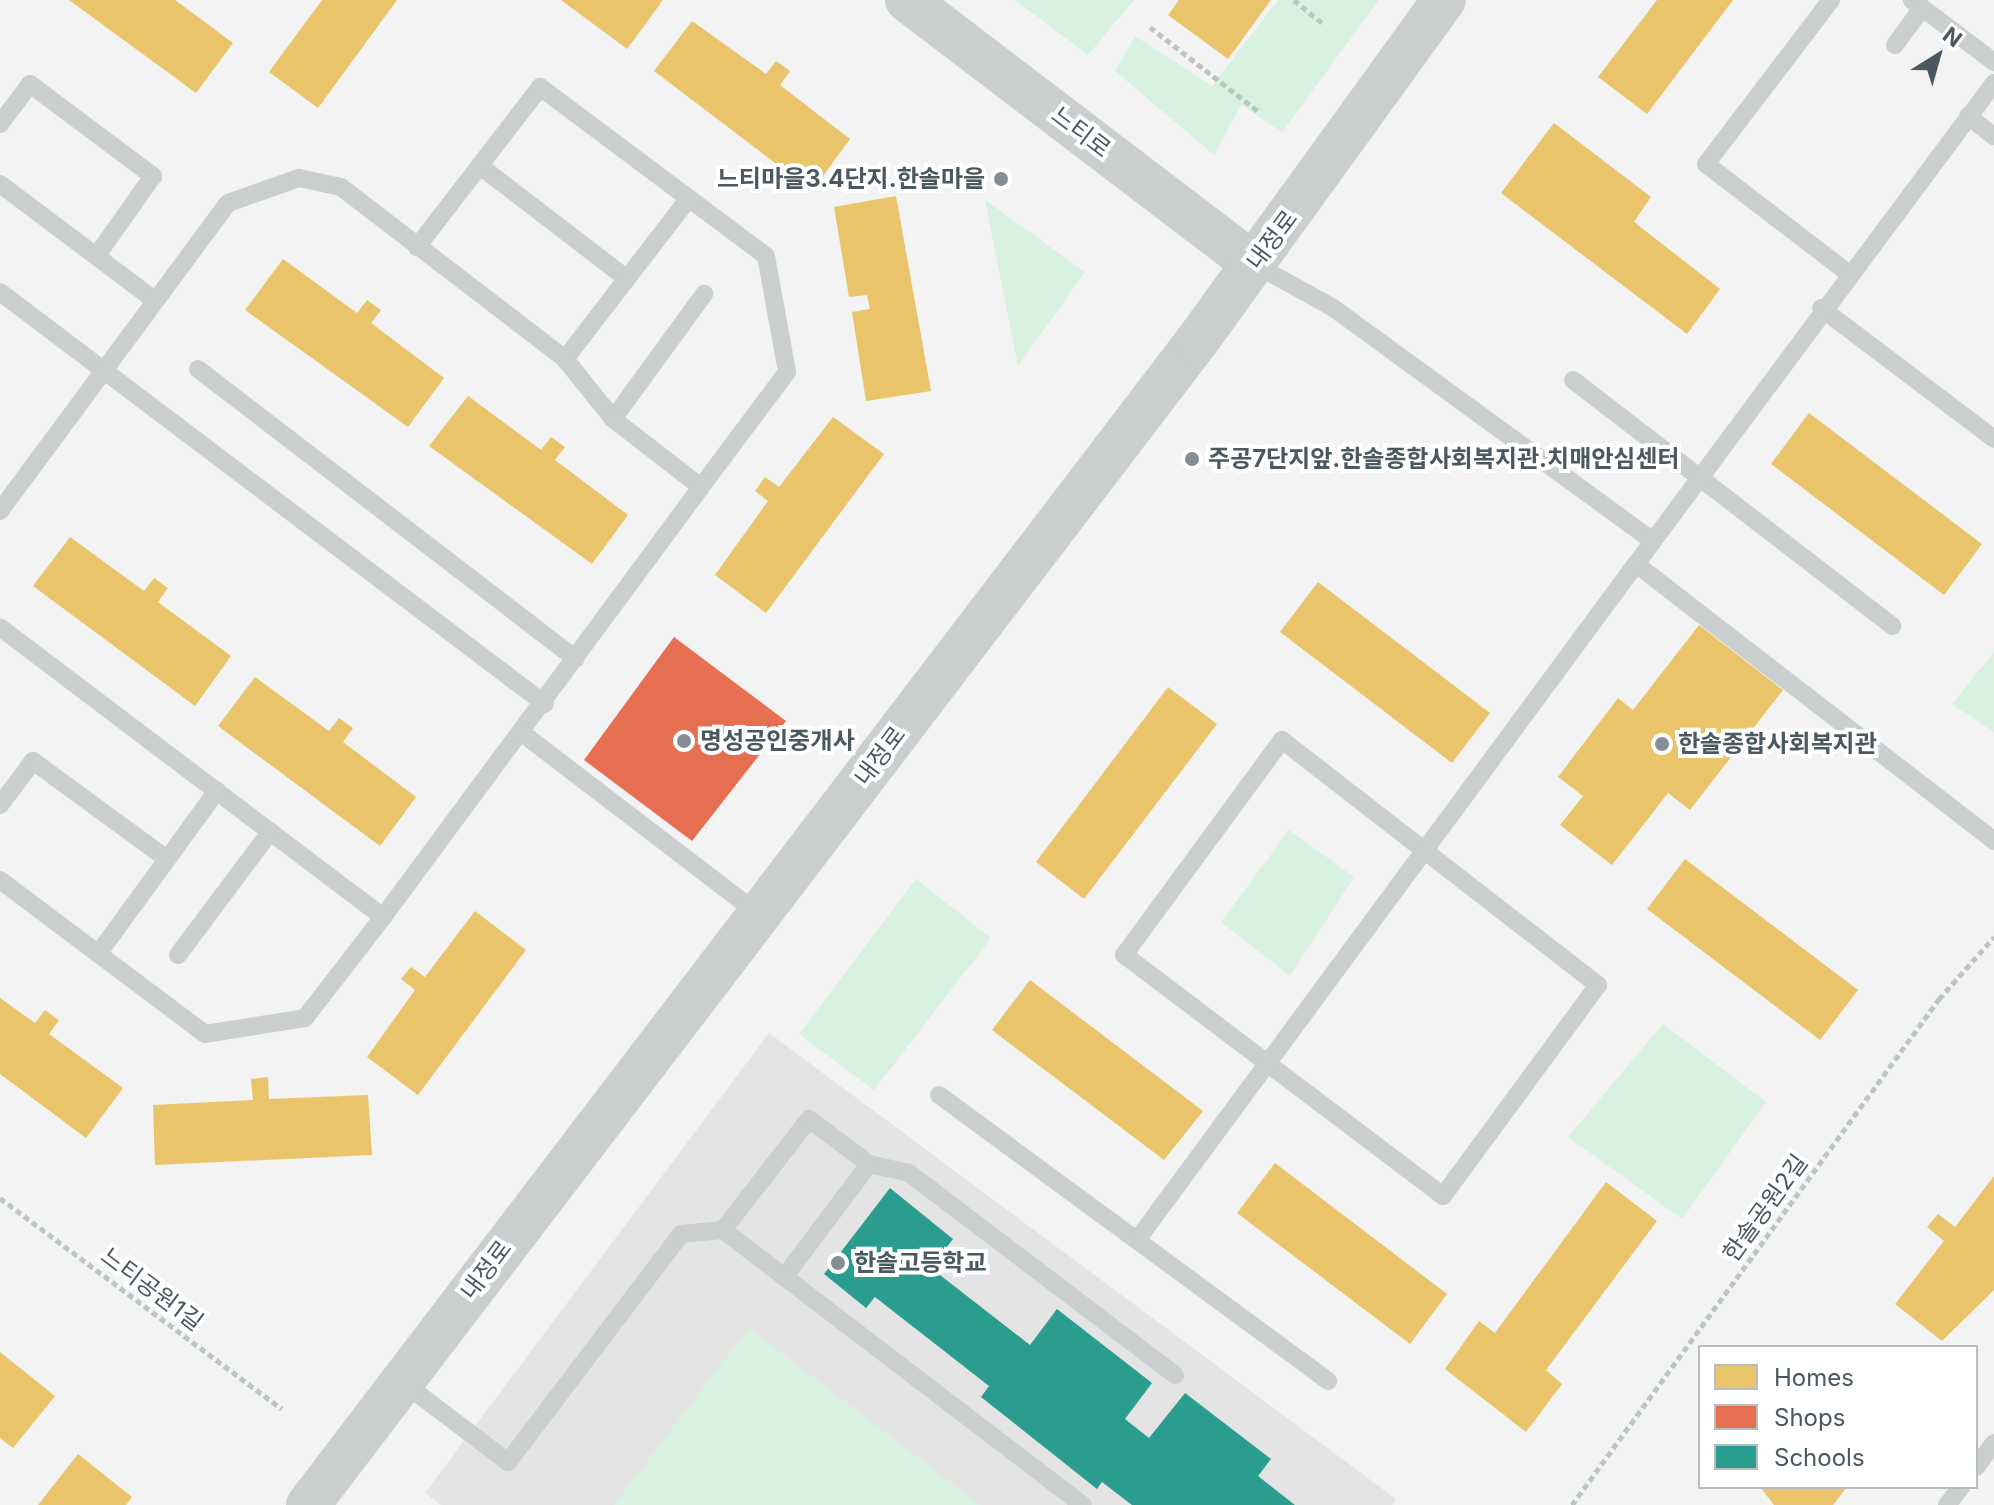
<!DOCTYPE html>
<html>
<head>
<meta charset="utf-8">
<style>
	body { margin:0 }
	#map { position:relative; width:1994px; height:1505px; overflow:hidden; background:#f3f3f3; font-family:Inter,"Noto Sans KR",sans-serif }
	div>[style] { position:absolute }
	.education>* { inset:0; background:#e5e4e5 }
	.green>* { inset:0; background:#d9f1e0 }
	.homes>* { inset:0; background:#e9c46a }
	.shops>* { inset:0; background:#e76f51 }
	.schools>* { inset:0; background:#2a9d8f }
	.path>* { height:5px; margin-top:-2.5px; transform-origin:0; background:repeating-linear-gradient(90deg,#bac6c1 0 6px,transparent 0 10px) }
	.service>* { height:18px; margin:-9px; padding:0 9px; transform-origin:9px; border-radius:9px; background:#cacecf }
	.tertiary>* { height:44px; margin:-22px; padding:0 22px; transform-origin:22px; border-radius:22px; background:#cacecf }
	.dots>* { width:22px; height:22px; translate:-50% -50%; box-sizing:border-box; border:4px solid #fff; border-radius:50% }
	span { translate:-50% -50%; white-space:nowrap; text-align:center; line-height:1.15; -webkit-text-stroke:8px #fff; paint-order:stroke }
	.street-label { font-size:24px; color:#4a585f }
	.poi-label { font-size:24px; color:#4a585f; font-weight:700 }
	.right { translate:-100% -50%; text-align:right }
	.left { translate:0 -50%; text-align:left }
	.legend { position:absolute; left:1698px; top:1345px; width:280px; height:144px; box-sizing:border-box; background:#fff; border:2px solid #b7bcbf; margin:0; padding:10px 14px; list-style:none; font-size:24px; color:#4a585f }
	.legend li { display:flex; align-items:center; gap:16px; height:40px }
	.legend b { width:40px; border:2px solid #b7bcbf }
	.north { position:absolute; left:1898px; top:16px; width:80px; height:80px; -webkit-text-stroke:6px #fff; paint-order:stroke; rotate:37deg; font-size:22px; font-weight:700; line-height:32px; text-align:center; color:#4a585f }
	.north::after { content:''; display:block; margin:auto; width:28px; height:36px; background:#4a585f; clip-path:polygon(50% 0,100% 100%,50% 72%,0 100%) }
</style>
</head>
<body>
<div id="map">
	<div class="education">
		<div style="clip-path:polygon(769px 1033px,1396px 1499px,1392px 1505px,441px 1505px,425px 1493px)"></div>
	</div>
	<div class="green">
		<div style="clip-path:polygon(1015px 0,1134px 0,1088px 55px)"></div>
		<div style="clip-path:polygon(1278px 0,1379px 0,1282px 132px,1241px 105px,1214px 155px,1115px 71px,1135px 36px,1212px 86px)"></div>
		<div style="clip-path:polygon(985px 200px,1085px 272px,1018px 366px)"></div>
		<div style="clip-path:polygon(1994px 652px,1994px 732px,1952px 704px)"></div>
		<div style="clip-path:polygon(1289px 830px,1354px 877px,1290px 976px,1221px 922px)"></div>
		<div style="clip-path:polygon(916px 879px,991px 938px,874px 1090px,799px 1034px)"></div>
		<div style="clip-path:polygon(1663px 1024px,1766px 1102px,1682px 1219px,1568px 1137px)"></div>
		<div style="clip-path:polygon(749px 1328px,980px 1505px,614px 1505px)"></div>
	</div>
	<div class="homes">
		<div style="clip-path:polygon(69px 0,175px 0,233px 43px,196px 93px)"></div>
		<div style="clip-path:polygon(322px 0,397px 0,318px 108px,269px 72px)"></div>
		<div style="clip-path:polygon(561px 0,663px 0,627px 49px)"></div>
		<div style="clip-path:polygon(1179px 0,1271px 0,1228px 59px,1168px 15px)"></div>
		<div style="clip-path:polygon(1657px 0,1733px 0,1647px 114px,1598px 77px)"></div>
		<div style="clip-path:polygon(692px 21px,766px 74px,776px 61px,790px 71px,780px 85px,850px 139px,812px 191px,654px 71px)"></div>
		<div style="clip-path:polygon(1554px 123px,1651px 197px,1634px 222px,1720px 289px,1687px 334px,1501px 193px)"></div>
		<div style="clip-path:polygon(896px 196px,931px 391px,866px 401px,852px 312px,870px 309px,867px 295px,849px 297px,834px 207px)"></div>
		<div style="clip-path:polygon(283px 259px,357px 313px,367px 300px,381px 310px,371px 323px,444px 378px,408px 427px,245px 310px)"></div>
		<div style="clip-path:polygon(468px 396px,541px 450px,551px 437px,565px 447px,555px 460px,628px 515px,592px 564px,429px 446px)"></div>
		<div style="clip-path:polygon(1809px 413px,1982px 544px,1944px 595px,1771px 464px)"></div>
		<div style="clip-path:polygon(833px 417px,884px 454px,766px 613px,715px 575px,768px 501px,755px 491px,765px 477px,779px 487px)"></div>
		<div style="clip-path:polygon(70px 537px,144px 591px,154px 578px,168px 588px,158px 602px,231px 656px,195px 706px,33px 586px)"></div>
		<div style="clip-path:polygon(1318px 582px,1490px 713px,1452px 763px,1280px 632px)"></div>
		<div style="clip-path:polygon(1699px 625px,1783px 690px,1690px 810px,1668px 793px,1612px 865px,1560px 825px,1583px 796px,1558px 777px,1618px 698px,1633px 710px)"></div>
		<div style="clip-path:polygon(255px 677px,329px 731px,339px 718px,353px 728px,343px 742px,416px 797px,380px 846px,218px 726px)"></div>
		<div style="clip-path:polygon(1168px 687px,1217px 724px,1084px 899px,1036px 862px)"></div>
		<div style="clip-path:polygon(1685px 859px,1858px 990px,1820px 1040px,1647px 909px)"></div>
		<div style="clip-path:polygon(475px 911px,526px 950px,418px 1095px,367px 1057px,415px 990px,401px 979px,411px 967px,425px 977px)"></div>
		<div style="clip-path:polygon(1030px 980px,1203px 1111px,1164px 1160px,992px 1030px)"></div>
		<div style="clip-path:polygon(0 998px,35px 1023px,45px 1010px,59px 1020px,49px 1034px,123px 1088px,86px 1138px,0 1074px)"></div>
		<div style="clip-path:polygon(268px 1077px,269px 1099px,368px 1095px,372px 1155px,155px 1165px,153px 1105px,253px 1100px,251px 1079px)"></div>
		<div style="clip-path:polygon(1275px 1163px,1447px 1294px,1410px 1344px,1237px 1213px)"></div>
		<div style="clip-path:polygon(1994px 1176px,1994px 1290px,1942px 1341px,1895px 1304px,1944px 1241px,1927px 1227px,1938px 1214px,1955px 1227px)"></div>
		<div style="clip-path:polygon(1606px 1182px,1657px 1221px,1546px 1370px,1562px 1384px,1526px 1432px,1445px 1369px,1479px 1321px,1495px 1333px)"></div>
		<div style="clip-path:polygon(0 1352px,55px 1396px,13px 1448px,0 1438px)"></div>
		<div style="clip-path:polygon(78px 1454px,132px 1497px,126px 1505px,38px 1505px)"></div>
		<div style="clip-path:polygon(1760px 1487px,1847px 1487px,1833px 1505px,1774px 1505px)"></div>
	</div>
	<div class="shops">
		<div style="clip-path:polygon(674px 637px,786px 721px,692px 841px,584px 760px)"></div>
	</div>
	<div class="schools">
		<div style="clip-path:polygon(890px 1188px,953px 1239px,931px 1268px,1030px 1345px,1057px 1309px,1152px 1383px,1125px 1419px,1149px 1438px,1185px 1393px,1271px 1459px,1258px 1476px,1295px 1505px,1132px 1505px,1102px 1482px,1097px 1489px,981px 1397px,989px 1386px,875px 1297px,866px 1308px,824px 1274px)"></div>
	</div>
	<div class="path">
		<div style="left:1294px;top:0;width:36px;rotate:39deg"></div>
		<div style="left:1150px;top:27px;width:138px;rotate:37.9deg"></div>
		<div style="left:0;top:1198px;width:352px;rotate:36.8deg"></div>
		<div style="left:1572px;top:1505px;width:625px;rotate:-54.05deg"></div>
		<div style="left:1939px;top:999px;width:83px;rotate:-48.4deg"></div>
	</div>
	<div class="service">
		<div style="left:1831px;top:0;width:206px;rotate:127.3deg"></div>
		<div style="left:1706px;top:164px;width:179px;rotate:37.5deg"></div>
		<div style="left:1912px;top:0;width:103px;rotate:37.1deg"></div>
		<div style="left:1895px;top:45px;width:46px;rotate:-53.9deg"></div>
		<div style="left:1968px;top:116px;width:33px;rotate:38deg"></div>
		<div style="left:0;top:124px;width:50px;rotate:-53.1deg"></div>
		<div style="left:30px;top:84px;width:154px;rotate:36.8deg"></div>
		<div style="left:153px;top:176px;width:97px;rotate:125.3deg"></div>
		<div style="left:480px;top:166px;width:185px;rotate:37.5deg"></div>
		<div style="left:0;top:184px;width:191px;rotate:36.9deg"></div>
		<div style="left:417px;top:247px;width:202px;rotate:-52.4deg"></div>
		<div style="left:540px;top:87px;width:282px;rotate:36.8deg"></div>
		<div style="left:766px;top:256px;width:118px;rotate:79.7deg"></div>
		<div style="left:787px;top:372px;width:144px;rotate:126.8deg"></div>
		<div style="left:1254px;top:264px;width:89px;rotate:28.9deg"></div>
		<div style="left:1332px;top:307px;width:397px;rotate:36.1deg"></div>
		<div style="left:1653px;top:541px;width:29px;rotate:126deg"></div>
		<div style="left:1636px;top:564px;width:453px;rotate:37.7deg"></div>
		<div style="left:0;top:292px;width:683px;rotate:37.09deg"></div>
		<div style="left:1821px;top:308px;width:217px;rotate:37.1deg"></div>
		<div style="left:565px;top:359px;width:203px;rotate:-52.4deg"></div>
		<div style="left:198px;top:369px;width:476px;rotate:37.5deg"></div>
		<div style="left:1573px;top:380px;width:403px;rotate:37.6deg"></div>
		<div style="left:613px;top:419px;width:155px;rotate:-53.9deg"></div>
		<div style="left:0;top:511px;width:383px;rotate:-53.5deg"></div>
		<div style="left:228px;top:203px;width:75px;rotate:-19.4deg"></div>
		<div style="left:299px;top:178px;width:43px;rotate:12.1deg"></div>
		<div style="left:341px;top:187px;width:282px;rotate:37.5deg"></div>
		<div style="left:565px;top:359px;width:77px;rotate:51.3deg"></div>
		<div style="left:613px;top:419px;width:111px;rotate:37.7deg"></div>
		<div style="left:701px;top:487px;width:535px;rotate:126.48deg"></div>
		<div style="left:383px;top:917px;width:480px;rotate:-142.9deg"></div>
		<div style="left:1653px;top:541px;width:571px;rotate:-53.33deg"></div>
		<div style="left:522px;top:733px;width:298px;rotate:37.4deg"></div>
		<div style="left:1282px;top:740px;width:400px;rotate:37.8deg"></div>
		<div style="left:1598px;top:985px;width:262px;rotate:126.3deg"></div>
		<div style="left:1443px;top:1196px;width:400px;rotate:-142.9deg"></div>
		<div style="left:1124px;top:955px;width:267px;rotate:-53.7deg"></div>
		<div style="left:0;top:805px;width:55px;rotate:-53.1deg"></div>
		<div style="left:33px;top:761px;width:166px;rotate:36.2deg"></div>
		<div style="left:0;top:880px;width:256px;rotate:36.9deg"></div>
		<div style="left:205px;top:1034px;width:101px;rotate:-9.1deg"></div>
		<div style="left:305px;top:1018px;width:128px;rotate:-52.3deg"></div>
		<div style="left:98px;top:954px;width:202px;rotate:-53.9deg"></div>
		<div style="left:178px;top:955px;width:154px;rotate:-53.2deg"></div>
		<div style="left:939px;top:1095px;width:483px;rotate:36.3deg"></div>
		<div style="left:723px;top:1230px;width:140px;rotate:-52.2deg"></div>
		<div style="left:809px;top:1119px;width:75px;rotate:36.9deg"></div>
		<div style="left:869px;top:1164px;width:41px;rotate:12.7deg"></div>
		<div style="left:909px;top:1173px;width:334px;rotate:37.2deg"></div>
		<div style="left:1137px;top:1240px;width:840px;rotate:-53.57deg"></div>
		<div style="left:785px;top:1276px;width:140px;rotate:-53.1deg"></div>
		<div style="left:401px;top:1381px;width:134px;rotate:37.1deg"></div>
		<div style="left:508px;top:1462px;width:286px;rotate:-52.8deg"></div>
		<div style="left:681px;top:1234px;width:42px;rotate:-5.4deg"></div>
		<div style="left:723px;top:1230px;width:453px;rotate:37.4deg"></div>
		<div style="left:1976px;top:1467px;width:30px;rotate:-53deg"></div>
		<div style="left:1947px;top:1505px;width:23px;rotate:-52deg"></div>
	</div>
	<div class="tertiary">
		<div style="left:907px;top:0;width:436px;rotate:37.3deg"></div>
		<div style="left:308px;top:1505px;width:1465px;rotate:-52.63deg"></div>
		<div style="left:1197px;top:341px;width:421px;rotate:-54.1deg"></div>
	</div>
	<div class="dots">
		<div style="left:1001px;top:179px;background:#858e93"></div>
		<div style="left:1192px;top:459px;background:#858e93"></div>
		<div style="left:684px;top:741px;background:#858e93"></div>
		<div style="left:1662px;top:744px;background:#858e93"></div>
		<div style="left:838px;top:1263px;background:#858e93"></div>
	</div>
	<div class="street-label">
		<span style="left:1081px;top:132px;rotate:37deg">느티로</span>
		<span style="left:1272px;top:240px;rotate:-53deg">내정로</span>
		<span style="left:880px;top:756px;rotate:-53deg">내정로</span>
		<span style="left:1765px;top:1208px;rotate:-54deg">한솔공원2길</span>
		<span style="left:486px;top:1270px;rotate:-53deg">내정로</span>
		<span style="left:152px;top:1289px;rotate:37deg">느티공원1길</span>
	</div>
	<div class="poi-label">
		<span class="right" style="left:985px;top:179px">느티마을3.4단지.한솔마을</span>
		<span class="left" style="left:1208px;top:459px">주공7단지앞.한솔종합사회복지관.치매안심센터</span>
		<span class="left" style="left:700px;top:741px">명성공인중개사</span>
		<span class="left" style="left:1678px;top:744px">한솔종합사회복지관</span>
		<span class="left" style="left:854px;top:1263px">한솔고등학교</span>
	</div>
	<ul class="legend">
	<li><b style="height:22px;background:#e9c46a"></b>Homes</li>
	<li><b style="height:22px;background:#e76f51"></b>Shops</li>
	<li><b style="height:22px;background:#2a9d8f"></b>Schools</li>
	</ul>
	<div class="north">N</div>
</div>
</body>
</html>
